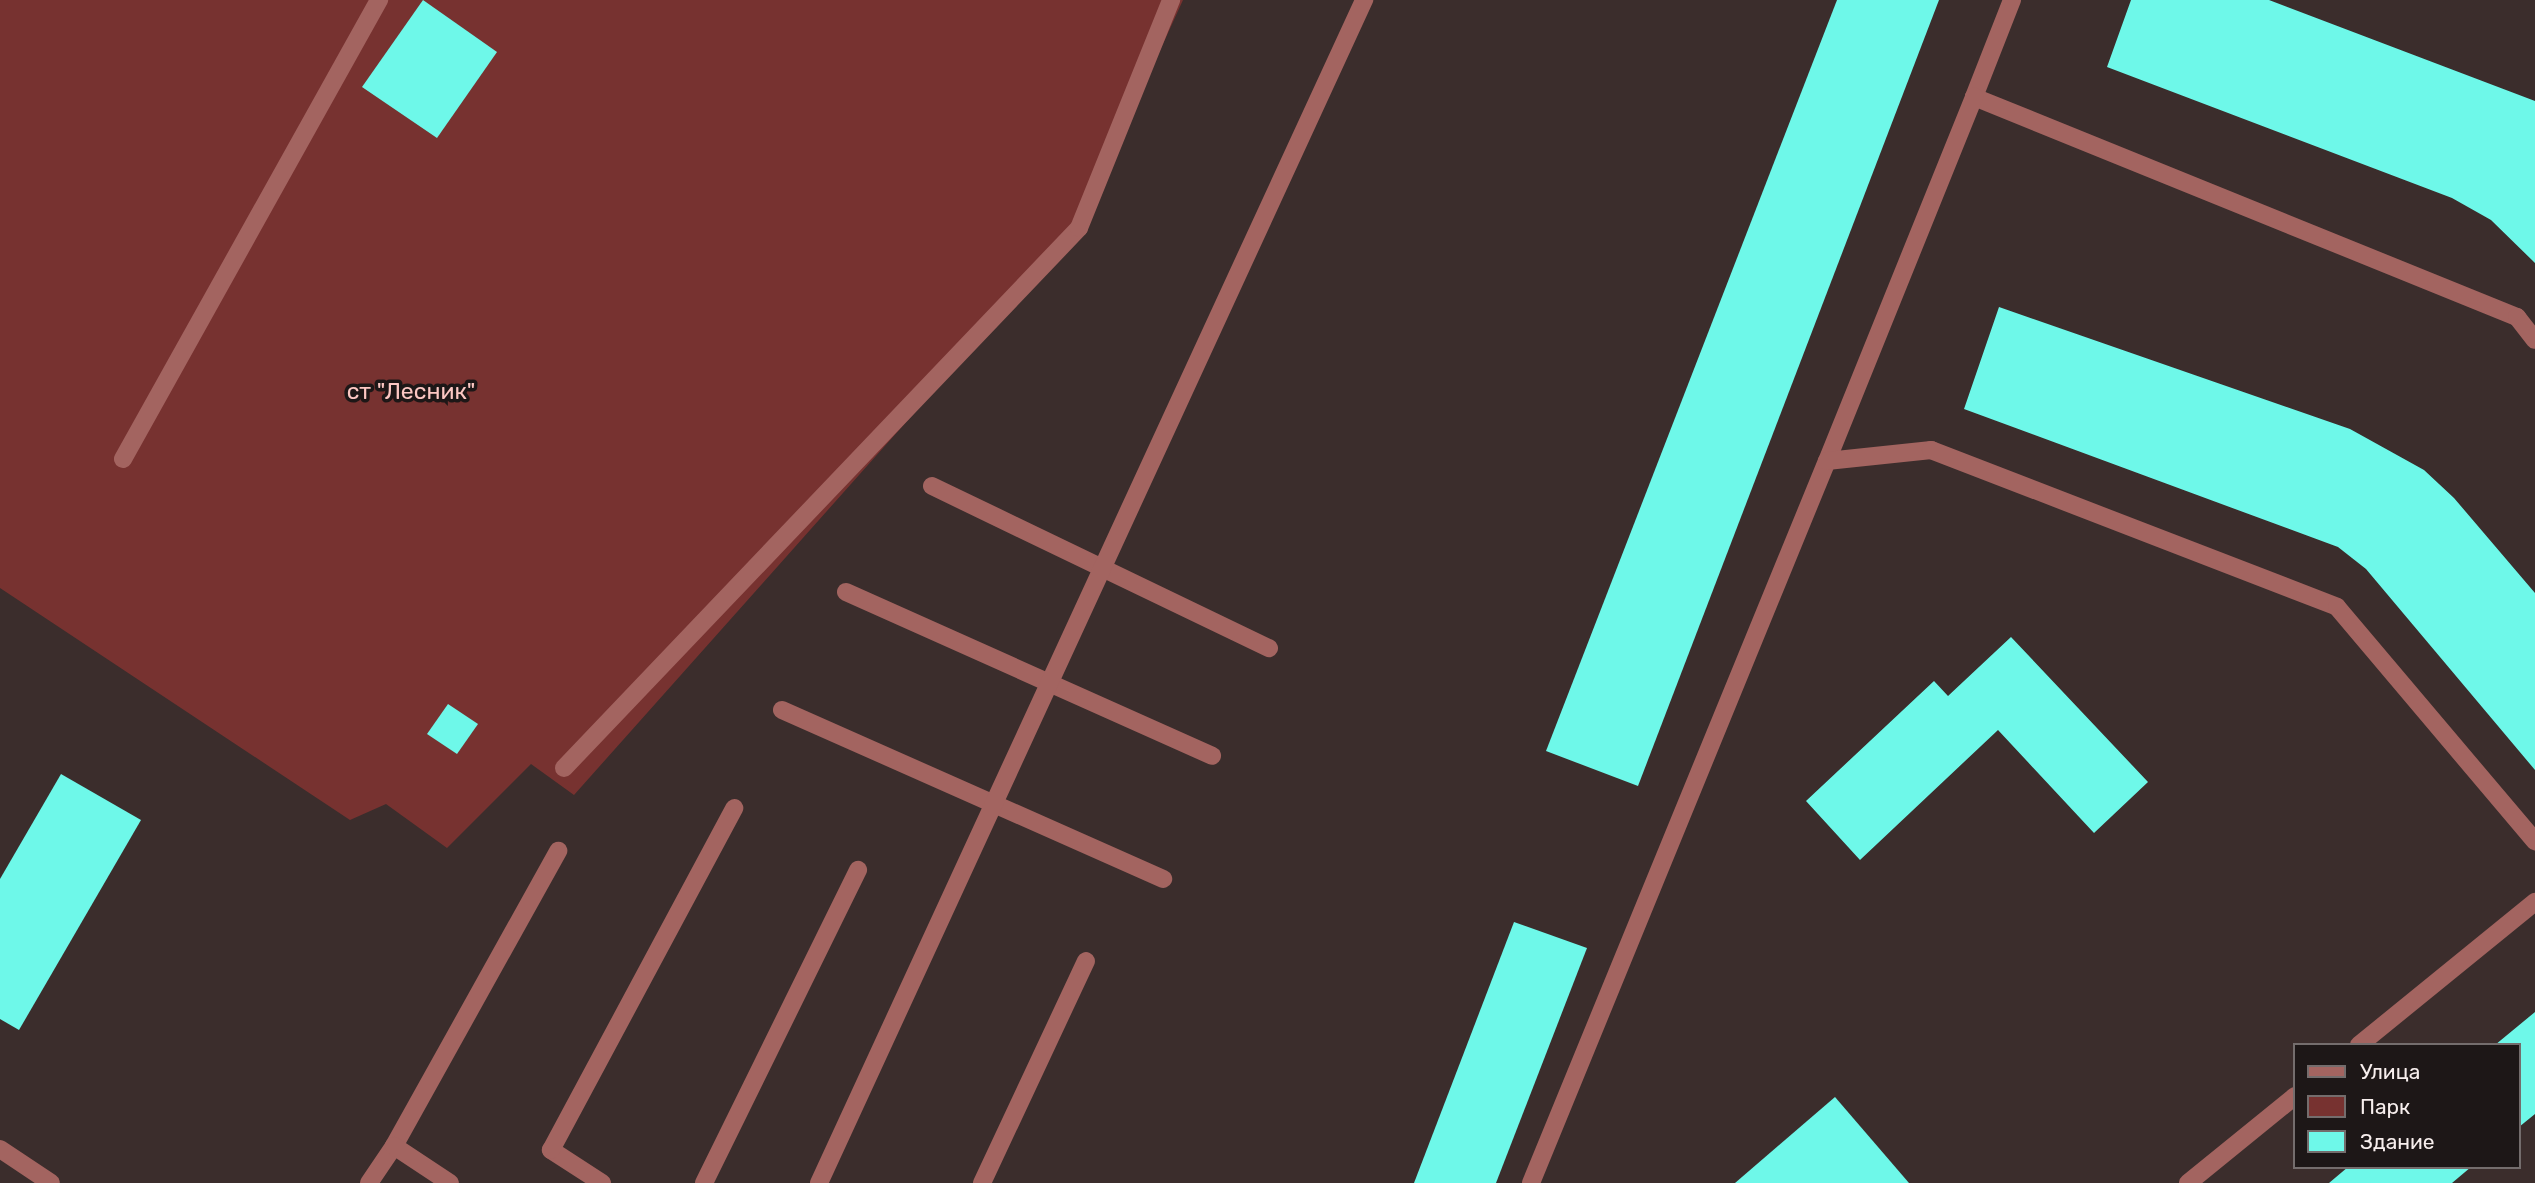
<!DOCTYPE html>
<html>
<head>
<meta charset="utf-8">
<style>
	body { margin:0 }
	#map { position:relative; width:2535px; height:1183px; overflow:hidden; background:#3b2d2c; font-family:Rubik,sans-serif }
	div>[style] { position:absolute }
	.green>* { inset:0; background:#773230 }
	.building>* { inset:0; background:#6ef8e9 }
	.minor>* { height:18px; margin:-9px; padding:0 9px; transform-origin:9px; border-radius:9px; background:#a36460 }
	span { translate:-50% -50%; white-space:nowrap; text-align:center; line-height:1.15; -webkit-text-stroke:7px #1d1717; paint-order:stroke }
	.park-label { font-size:23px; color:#fcc7c3 }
	.legend { position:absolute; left:2293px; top:1043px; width:228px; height:126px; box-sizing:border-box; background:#1d1717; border:2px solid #746d6d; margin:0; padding:9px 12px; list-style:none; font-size:21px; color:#f7eeed }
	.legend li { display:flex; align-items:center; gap:14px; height:35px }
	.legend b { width:35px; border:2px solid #746d6d }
</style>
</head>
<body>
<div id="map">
	<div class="green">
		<div style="clip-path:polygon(0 0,1183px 0,1079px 228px,574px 795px,531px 764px,447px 848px,386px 804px,350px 820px,0 588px)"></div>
	</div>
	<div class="building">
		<div style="clip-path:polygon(423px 0,497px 52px,437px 138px,362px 87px)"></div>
		<div style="clip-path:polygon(1837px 0,1939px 0,1638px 786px,1546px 751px)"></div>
		<div style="clip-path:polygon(2131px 0,2269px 0,2535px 101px,2535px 263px,2491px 220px,2452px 198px,2107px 67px)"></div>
		<div style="clip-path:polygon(1999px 307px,2350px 429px,2424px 470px,2454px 498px,2535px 593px,2535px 770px,2366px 569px,2338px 547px,1964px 409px)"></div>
		<div style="clip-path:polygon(2011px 637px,2148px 782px,2094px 833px,1998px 730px,1860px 860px,1806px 801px,1934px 681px,1948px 696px)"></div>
		<div style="clip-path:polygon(448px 704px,478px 724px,457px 754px,427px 734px)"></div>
		<div style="clip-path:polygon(61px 774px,141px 820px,19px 1030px,0 1019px,0 879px)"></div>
		<div style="clip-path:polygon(1514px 922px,1587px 948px,1496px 1183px,1414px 1183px)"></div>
		<div style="clip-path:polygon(2535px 1012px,2535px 1114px,2519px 1127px,2519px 1045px,2495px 1045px)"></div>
		<div style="clip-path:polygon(1835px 1097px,1909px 1183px,1735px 1183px)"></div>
		<div style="clip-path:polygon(2348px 1167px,2471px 1167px,2452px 1183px,2329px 1183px)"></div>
	</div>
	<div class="minor">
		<div style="left:2012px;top:0;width:104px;rotate:111.4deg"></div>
		<div style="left:1974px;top:97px;width:586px;rotate:22.06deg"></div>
		<div style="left:2517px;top:317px;width:29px;rotate:52deg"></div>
		<div style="left:123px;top:459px;width:526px;rotate:-60.85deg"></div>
		<div style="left:1827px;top:461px;width:393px;rotate:-68deg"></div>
		<div style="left:932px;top:486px;width:374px;rotate:25.7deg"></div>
		<div style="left:846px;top:592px;width:401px;rotate:24.1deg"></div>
		<div style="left:782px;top:710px;width:417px;rotate:23.9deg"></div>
		<div style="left:564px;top:768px;width:746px;rotate:-46.36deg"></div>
		<div style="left:1079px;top:228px;width:246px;rotate:-68deg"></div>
		<div style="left:2359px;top:1045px;width:227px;rotate:-39.1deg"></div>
		<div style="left:394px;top:1146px;width:338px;rotate:-60.9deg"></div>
		<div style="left:0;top:1149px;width:61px;rotate:33.7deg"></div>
		<div style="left:369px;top:1183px;width:45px;rotate:-56deg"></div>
		<div style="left:394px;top:1146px;width:67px;rotate:33.5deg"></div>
		<div style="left:602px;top:1183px;width:61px;rotate:-147.1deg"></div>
		<div style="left:551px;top:1150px;width:388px;rotate:-61.8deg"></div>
		<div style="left:704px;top:1183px;width:349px;rotate:-63.8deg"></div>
		<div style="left:819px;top:1183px;width:1303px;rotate:-65.26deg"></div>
		<div style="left:982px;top:1183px;width:245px;rotate:-64.9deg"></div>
		<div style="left:1531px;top:1183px;width:780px;rotate:-67.71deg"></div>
		<div style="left:1827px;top:461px;width:105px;rotate:-6deg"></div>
		<div style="left:1931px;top:450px;width:435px;rotate:21.1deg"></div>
		<div style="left:2337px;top:607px;width:307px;rotate:49.8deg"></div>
		<div style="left:2188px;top:1183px;width:138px;rotate:-39.1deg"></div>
	</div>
	<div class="park-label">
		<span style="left:411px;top:391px">ст "Лесник"</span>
	</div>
	<ul class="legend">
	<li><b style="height:9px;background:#a36460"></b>Улица</li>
	<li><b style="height:19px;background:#773230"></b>Парк</li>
	<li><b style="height:19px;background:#6ef8e9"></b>Здание</li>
	</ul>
</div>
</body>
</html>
